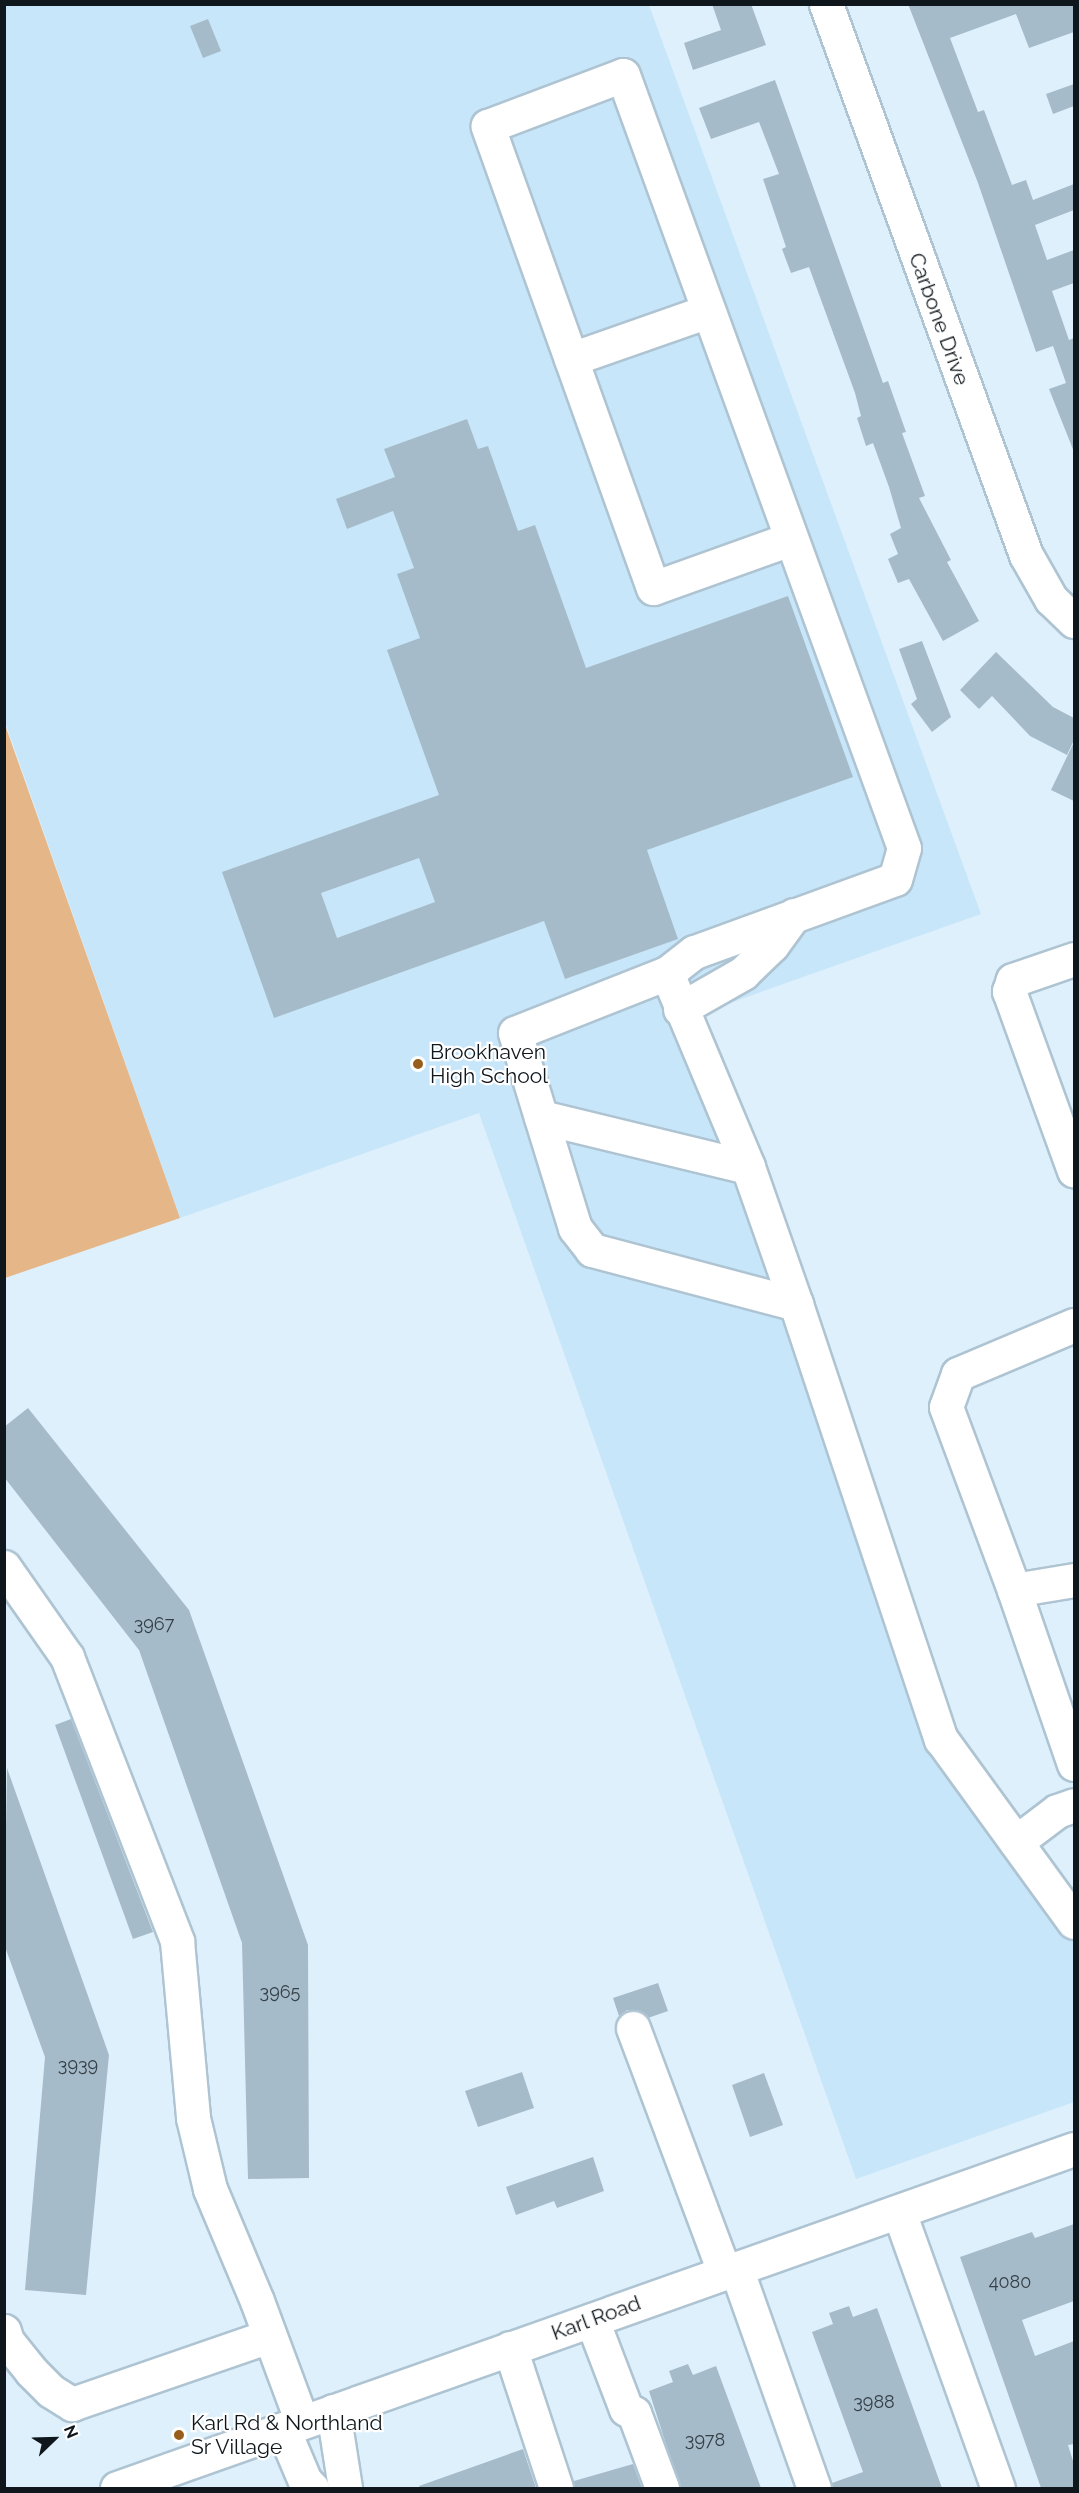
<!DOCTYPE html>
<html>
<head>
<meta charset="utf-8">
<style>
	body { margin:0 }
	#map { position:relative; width:1079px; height:2493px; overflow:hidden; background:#def0fc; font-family:Raleway,sans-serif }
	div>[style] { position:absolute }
	.built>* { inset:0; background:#c8e6f9 }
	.green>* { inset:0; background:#e5b688 }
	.building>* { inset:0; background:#a6bbc9 }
	.roads { filter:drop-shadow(2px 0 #aec4d2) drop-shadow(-2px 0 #aec4d2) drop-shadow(0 2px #aec4d2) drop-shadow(0 -2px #aec4d2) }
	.minor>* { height:33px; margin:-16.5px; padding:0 16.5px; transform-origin:16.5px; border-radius:16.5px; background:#fff }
	.major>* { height:33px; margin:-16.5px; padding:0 16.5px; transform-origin:16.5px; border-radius:16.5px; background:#fff }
	.dots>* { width:16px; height:16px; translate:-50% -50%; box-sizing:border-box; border:3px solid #fff; border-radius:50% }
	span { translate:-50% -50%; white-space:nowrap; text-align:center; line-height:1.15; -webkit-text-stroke:4.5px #fff; paint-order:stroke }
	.number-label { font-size:18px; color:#354047 }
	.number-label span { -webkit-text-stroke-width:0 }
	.street-label { font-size:21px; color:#0f171c }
	.poi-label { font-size:21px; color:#0f171c }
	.left { translate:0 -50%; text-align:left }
	.frame { position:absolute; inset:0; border:6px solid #0f171c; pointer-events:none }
	.north { position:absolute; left:24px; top:2409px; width:60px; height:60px; -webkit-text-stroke:4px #fff; paint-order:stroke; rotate:67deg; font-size:16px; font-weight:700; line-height:24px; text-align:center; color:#0f171c }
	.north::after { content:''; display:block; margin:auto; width:21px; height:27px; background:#0f171c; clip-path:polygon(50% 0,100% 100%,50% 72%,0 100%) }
</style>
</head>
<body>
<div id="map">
	<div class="built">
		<div style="clip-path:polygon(4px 5px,649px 5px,981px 914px,696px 1015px,933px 1740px,1074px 1935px,1074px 2102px,856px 2179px,479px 1113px,180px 1218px,5px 722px)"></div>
	</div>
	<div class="green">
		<div style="clip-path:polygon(4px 722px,180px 1218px,5px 1278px,4px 1278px)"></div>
	</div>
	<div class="building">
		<div style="clip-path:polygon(712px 4px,751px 4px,766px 45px,693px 70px,684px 43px,721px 30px)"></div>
		<div style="clip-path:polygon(908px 4px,1074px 4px,1074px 32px,1029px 48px,1016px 14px,950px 38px,978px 112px,984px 110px,1012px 185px,1026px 180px,1033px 200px,1074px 184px,1074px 210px,1035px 225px,1047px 260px,1074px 250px,1074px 283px,1052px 291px,1069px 340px,1074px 338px,1074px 452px,1049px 389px,1066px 383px,1053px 346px,1036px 352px,978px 183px)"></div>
		<div style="clip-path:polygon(208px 19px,221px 51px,203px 58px,190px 26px)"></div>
		<div style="clip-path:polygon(775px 80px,883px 383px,888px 381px,906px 432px,902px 433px,925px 496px,919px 498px,951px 560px,947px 562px,979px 621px,943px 641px,909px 579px,898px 583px,888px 559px,898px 554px,890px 534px,901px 528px,889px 487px,873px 443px,866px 446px,857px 418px,861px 416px,855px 393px,809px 267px,791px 273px,782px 249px,786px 247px,763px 179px,779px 174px,759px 122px,711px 139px,699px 108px)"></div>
		<div style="clip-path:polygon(1074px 84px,1074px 106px,1053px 114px,1046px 94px)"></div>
		<div style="clip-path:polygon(evenodd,467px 419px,478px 449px,488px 446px,518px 531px,535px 525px,586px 668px,788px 596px,853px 777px,647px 850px,678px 939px,565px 979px,544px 921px,274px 1018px,222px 872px,439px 795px,387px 650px,420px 638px,397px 574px,414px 568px,393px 511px,347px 529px,336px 499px,395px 477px,384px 449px,467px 419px,419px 858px,435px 902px,337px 938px,321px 893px,419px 858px)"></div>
		<div style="clip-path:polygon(922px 641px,951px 717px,932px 732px,911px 704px,917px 699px,899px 649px)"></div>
		<div style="clip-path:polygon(996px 652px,1053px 707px,1074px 718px,1074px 740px,1067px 755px,1030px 736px,992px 696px,979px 709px,960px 690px)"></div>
		<div style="clip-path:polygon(1074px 742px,1074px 801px,1051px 790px)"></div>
		<div style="clip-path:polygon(28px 1408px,189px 1610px,308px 1945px,309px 2178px,248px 2179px,242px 1943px,139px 1650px,4px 1477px,4px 1427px)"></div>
		<div style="clip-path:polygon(71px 1719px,153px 1932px,133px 1939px,55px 1725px)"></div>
		<div style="clip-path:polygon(7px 1768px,109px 2055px,86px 2295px,25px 2290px,45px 2057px,4px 1944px)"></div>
		<div style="clip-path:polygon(658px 1983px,668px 2011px,648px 2018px,637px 2010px,627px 2010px,619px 2016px,613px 1998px)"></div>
		<div style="clip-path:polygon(522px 2072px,534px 2108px,478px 2127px,465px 2091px)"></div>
		<div style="clip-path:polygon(764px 2073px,783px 2125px,750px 2137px,732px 2085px)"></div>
		<div style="clip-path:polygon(593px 2157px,604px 2191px,557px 2208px,554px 2201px,516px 2215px,506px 2187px)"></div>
		<div style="clip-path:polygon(1074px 2224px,1074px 2301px,1022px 2320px,1035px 2356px,1074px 2341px,1074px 2444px,1068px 2445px,1074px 2464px,1074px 2488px,1041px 2488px,960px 2257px,1032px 2232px,1035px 2238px)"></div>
		<div style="clip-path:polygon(849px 2306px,853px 2317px,877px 2308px,942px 2488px,832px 2488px,832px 2483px,863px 2472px,812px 2332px,833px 2324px,829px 2313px)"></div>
		<div style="clip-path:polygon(688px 2364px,693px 2375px,716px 2366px,761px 2488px,680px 2488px,649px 2391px,673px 2382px,669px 2371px)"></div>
		<div style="clip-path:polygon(523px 2449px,536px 2488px,420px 2488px,419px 2486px)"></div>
		<div style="clip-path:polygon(633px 2464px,642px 2488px,574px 2488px,574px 2481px)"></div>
	</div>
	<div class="roads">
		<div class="minor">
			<div style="left:826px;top:4px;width:586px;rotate:70.05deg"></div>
			<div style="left:1026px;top:555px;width:51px;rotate:60.4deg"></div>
			<div style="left:1051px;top:599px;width:32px;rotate:44deg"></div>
			<div style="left:571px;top:359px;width:145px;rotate:-19.3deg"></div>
			<div style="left:790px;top:539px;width:145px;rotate:160.3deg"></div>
			<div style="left:653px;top:588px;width:491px;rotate:-109.7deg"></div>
			<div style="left:488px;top:126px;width:144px;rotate:-20.7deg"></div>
			<div style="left:623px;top:75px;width:822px;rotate:70.02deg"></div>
			<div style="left:904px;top:848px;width:32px;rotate:106deg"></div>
			<div style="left:895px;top:879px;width:214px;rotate:160deg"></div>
			<div style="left:694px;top:952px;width:34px;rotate:142deg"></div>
			<div style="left:667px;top:973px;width:163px;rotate:158.5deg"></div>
			<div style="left:515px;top:1033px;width:204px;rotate:72.9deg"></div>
			<div style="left:575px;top:1228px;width:28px;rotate:52deg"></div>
			<div style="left:592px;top:1250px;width:211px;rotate:14.8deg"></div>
			<div style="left:796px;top:1304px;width:459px;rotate:71.6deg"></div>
			<div style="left:941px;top:1739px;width:226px;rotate:54deg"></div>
			<div style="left:1074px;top:959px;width:65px;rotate:161deg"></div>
			<div style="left:1013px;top:980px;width:12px;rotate:110deg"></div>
			<div style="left:1009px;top:991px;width:191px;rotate:70.1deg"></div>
			<div style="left:667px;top:973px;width:210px;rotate:67.3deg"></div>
			<div style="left:680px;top:1009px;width:73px;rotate:-29.7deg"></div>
			<div style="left:743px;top:973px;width:40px;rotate:-44deg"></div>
			<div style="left:772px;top:945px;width:37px;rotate:-54deg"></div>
			<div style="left:541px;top:1117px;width:213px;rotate:13.6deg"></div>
			<div style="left:748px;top:1167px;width:145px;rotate:70.7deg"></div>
			<div style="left:1074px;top:1325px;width:126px;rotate:157.1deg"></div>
			<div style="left:958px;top:1374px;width:35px;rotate:110deg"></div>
			<div style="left:946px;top:1407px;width:195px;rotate:69.6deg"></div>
			<div style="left:1014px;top:1590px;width:61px;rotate:-9.5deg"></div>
			<div style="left:4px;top:1567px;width:110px;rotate:55deg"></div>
			<div style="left:67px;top:1657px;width:305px;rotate:68.8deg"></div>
			<div style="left:177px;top:1941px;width:178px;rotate:84.8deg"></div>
			<div style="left:193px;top:2118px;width:73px;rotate:76.5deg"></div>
			<div style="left:210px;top:2189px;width:121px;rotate:67.2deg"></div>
			<div style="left:257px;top:2301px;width:129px;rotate:69.6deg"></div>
			<div style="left:1014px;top:1590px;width:184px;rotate:71deg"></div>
			<div style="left:1016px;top:1842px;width:51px;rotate:-37.1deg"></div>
			<div style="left:1057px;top:1811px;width:18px;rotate:-19deg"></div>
			<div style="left:633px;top:2028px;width:260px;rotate:69.5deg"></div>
			<div style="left:899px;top:2212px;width:293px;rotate:70.3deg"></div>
			<div style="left:736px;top:2268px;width:233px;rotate:70.5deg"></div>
			<div style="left:592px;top:2320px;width:95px;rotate:69.1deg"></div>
			<div style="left:626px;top:2409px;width:9px;rotate:27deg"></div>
			<div style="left:634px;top:2413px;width:80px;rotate:69.5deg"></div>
			<div style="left:4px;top:2331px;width:10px;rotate:73deg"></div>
			<div style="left:7px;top:2341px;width:38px;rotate:51deg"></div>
			<div style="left:31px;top:2371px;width:28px;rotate:45deg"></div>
			<div style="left:51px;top:2391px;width:25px;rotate:32deg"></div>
			<div style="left:72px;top:2404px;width:209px;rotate:-19deg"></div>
			<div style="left:510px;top:2348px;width:147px;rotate:71.8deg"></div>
			<div style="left:333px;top:2411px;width:78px;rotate:81.1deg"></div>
			<div style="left:283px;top:2429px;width:56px;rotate:67.1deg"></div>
			<div style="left:305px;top:2481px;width:10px;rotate:45deg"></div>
		</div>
		<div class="major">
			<div style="left:117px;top:2488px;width:1015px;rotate:-19.51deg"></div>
		</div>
	</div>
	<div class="dots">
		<div style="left:418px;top:1064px;background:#975e1b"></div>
		<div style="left:179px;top:2435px;background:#975e1b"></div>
	</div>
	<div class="number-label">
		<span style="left:154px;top:1624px">3967</span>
		<span style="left:280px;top:1992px">3965</span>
		<span style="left:78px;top:2065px">3939</span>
		<span style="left:1010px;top:2282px">4080</span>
		<span style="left:874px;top:2402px">3988</span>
		<span style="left:705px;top:2440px">3978</span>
	</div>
	<div class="street-label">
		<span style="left:939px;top:319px;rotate:70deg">Carbone Drive</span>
		<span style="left:596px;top:2318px;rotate:-20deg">Karl Road</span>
	</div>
	<div class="poi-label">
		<span class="left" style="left:430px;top:1064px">Brookhaven<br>High School</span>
		<span class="left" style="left:191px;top:2435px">Karl Rd &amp; Northland<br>Sr Village</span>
	</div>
	<div class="frame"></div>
	<div class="north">N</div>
</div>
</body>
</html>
